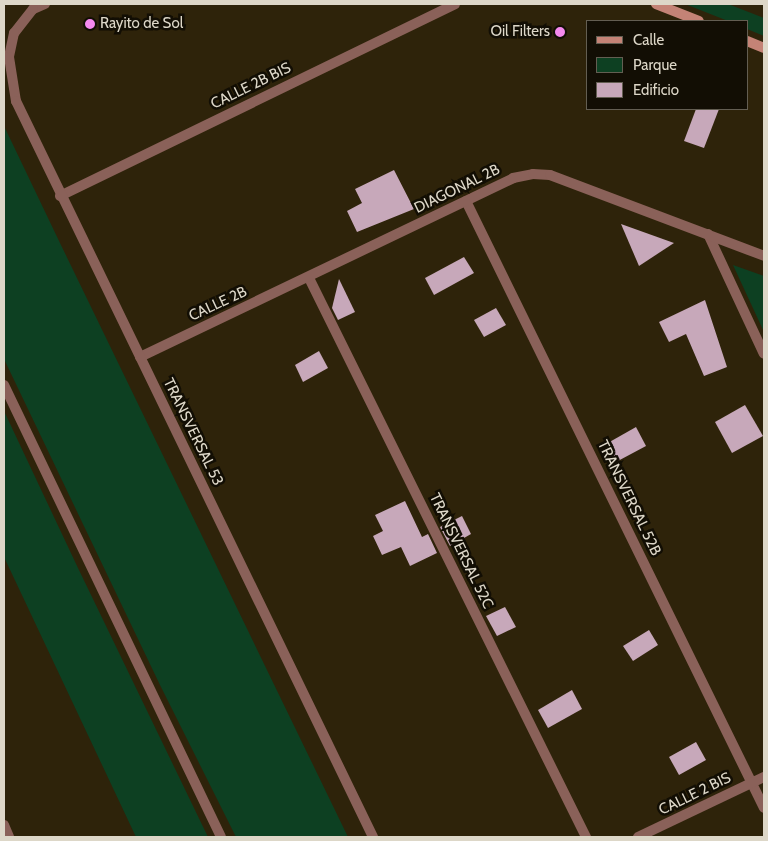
<!DOCTYPE html>
<html>
<head>
<meta charset="utf-8">
<style>
	body { margin:0 }
	#map { position:relative; width:768px; height:841px; overflow:hidden; background:#2e230a; font-family:Cabin,sans-serif }
	div>[style] { position:absolute }
	.green>* { inset:0; background:#0d4022 }
	.building>* { inset:0; background:#c7a8ba }
	.minor>* { height:10px; margin:-5px; padding:0 5px; transform-origin:5px; border-radius:5px; background:#8a6159 }
	.tertiary>* { height:10px; margin:-5px; padding:0 5px; transform-origin:5px; border-radius:5px; background:#8a6159 }
	.secondary>* { height:10px; margin:-5px; padding:0 5px; transform-origin:5px; border-radius:5px; background:#c48376 }
	.dots>* { width:14px; height:14px; translate:-50% -50%; box-sizing:border-box; border:2px solid #120e04; border-radius:50% }
	span { translate:-50% -50%; white-space:nowrap; text-align:center; line-height:1.15; -webkit-text-stroke:5px #120e04; paint-order:stroke }
	.poi-label { font-size:15px; color:#ddd7c8 }
	.left { translate:0 -50%; text-align:left }
	.right { translate:-100% -50%; text-align:right }
	.street-label { font-size:15px; color:#ddd7c8 }
	.frame { position:absolute; inset:0; border:5px solid #ddd7c8; pointer-events:none }
	.legend { position:absolute; left:586px; top:20px; width:162px; height:90px; box-sizing:border-box; background:#120e04; border:1px solid #635e52; margin:0; padding:6px 9px; list-style:none; font-size:15px; color:#ddd7c8 }
	.legend li { display:flex; align-items:center; gap:10px; height:25px }
	.legend b { width:25px; border:1px solid #635e52 }
</style>
</head>
<body>
<div id="map">
	<div class="green">
		<div style="clip-path:polygon(685px 4px,728px 4px,764px 18px,764px 36px,747px 29px,747px 21px,728px 21px)"></div>
		<div style="clip-path:polygon(4px 126px,60px 243px,348px 837px,236px 837px,160px 685px,4px 359px)"></div>
		<div style="clip-path:polygon(733px 265px,764px 276px,764px 332px)"></div>
		<div style="clip-path:polygon(4px 411px,78px 568px,208px 837px,136px 837px,4px 557px)"></div>
	</div>
	<div class="building">
		<div style="clip-path:polygon(696px 109px,719px 109px,704px 148px,684px 141px)"></div>
		<div style="clip-path:polygon(394px 170px,414px 209px,357px 232px,347px 211px,362px 203px,355px 189px)"></div>
		<div style="clip-path:polygon(621px 224px,674px 243px,639px 266px)"></div>
		<div style="clip-path:polygon(464px 257px,474px 273px,434px 295px,425px 278px)"></div>
		<div style="clip-path:polygon(339px 279px,355px 312px,338px 320px,332px 308px)"></div>
		<div style="clip-path:polygon(705px 300px,727px 367px,704px 376px,686px 334px,669px 342px,659px 322px)"></div>
		<div style="clip-path:polygon(496px 308px,506px 325px,484px 337px,474px 320px)"></div>
		<div style="clip-path:polygon(319px 351px,328px 368px,303px 382px,295px 365px)"></div>
		<div style="clip-path:polygon(745px 405px,763px 436px,732px 453px,715px 422px)"></div>
		<div style="clip-path:polygon(636px 427px,646px 446px,616px 462px,606px 444px)"></div>
		<div style="clip-path:polygon(405px 501px,422px 537px,428px 534px,437px 553px,410px 566px,401px 547px,382px 555px,373px 536px,383px 531px,375px 515px)"></div>
		<div style="clip-path:polygon(462px 516px,471px 534px,450px 546px,440px 527px)"></div>
		<div style="clip-path:polygon(505px 607px,516px 627px,497px 636px,486px 616px)"></div>
		<div style="clip-path:polygon(649px 630px,658px 645px,633px 661px,623px 646px)"></div>
		<div style="clip-path:polygon(572px 690px,582px 709px,548px 728px,538px 710px)"></div>
		<div style="clip-path:polygon(696px 742px,706px 760px,679px 775px,669px 757px)"></div>
	</div>
	<div class="minor">
		<div style="left:60px;top:196px;width:439px;rotate:-25.9deg"></div>
		<div style="left:466px;top:201px;width:676px;rotate:63.85deg"></div>
		<div style="left:708px;top:234px;width:132px;rotate:65deg"></div>
		<div style="left:309px;top:278px;width:624px;rotate:63.64deg"></div>
		<div style="left:140px;top:357px;width:414px;rotate:-25.6deg"></div>
		<div style="left:513px;top:178px;width:20px;rotate:-11deg"></div>
		<div style="left:533px;top:174px;width:17px;rotate:3deg"></div>
		<div style="left:550px;top:175px;width:229px;rotate:20.7deg"></div>
		<div style="left:4px;top:825px;width:13px;rotate:67deg"></div>
		<div style="left:638px;top:837px;width:140px;rotate:-25.5deg"></div>
	</div>
	<div class="tertiary">
		<div style="left:45px;top:4px;width:13px;rotate:157deg"></div>
		<div style="left:33px;top:9px;width:31px;rotate:128deg"></div>
		<div style="left:14px;top:33px;width:25px;rotate:102deg"></div>
		<div style="left:9px;top:57px;width:45px;rotate:81deg"></div>
		<div style="left:16px;top:101px;width:818px;rotate:64.12deg"></div>
		<div style="left:4px;top:385px;width:501px;rotate:64.35deg"></div>
	</div>
	<div class="secondary">
		<div style="left:656px;top:4px;width:46px;rotate:21.6deg"></div>
		<div style="left:747px;top:41px;width:18px;rotate:22deg"></div>
	</div>
	<div class="dots">
		<div style="left:90px;top:24px;background:#f589ee"></div>
		<div style="left:560px;top:32px;background:#f589ee"></div>
	</div>
	<div class="poi-label">
		<span class="left" style="left:100px;top:24px">Rayito de Sol</span>
		<span class="right" style="left:550px;top:32px">Oil Filters</span>
	</div>
	<div class="street-label">
		<span style="left:251px;top:86px;rotate:-26deg">CALLE 2B BIS</span>
		<span style="left:457px;top:189px;rotate:-26deg">DIAGONAL 2B</span>
		<span style="left:218px;top:304px;rotate:-25deg">CALLE 2B</span>
		<span style="left:193px;top:432px;rotate:64deg">TRANSVERSAL 53</span>
		<span style="left:629px;top:498px;rotate:64deg">TRANSVERSAL 52B</span>
		<span style="left:461px;top:551px;rotate:64deg">TRANSVERSAL 52C</span>
		<span style="left:695px;top:794px;rotate:-26deg">CALLE 2 BIS</span>
	</div>
	<div class="frame"></div>
	<ul class="legend">
	<li><b style="height:6px;background:#c48376"></b>Calle</li>
	<li><b style="height:14px;background:#0d4022"></b>Parque</li>
	<li><b style="height:14px;background:#c7a8ba"></b>Edificio</li>
	</ul>
</div>
</body>
</html>
